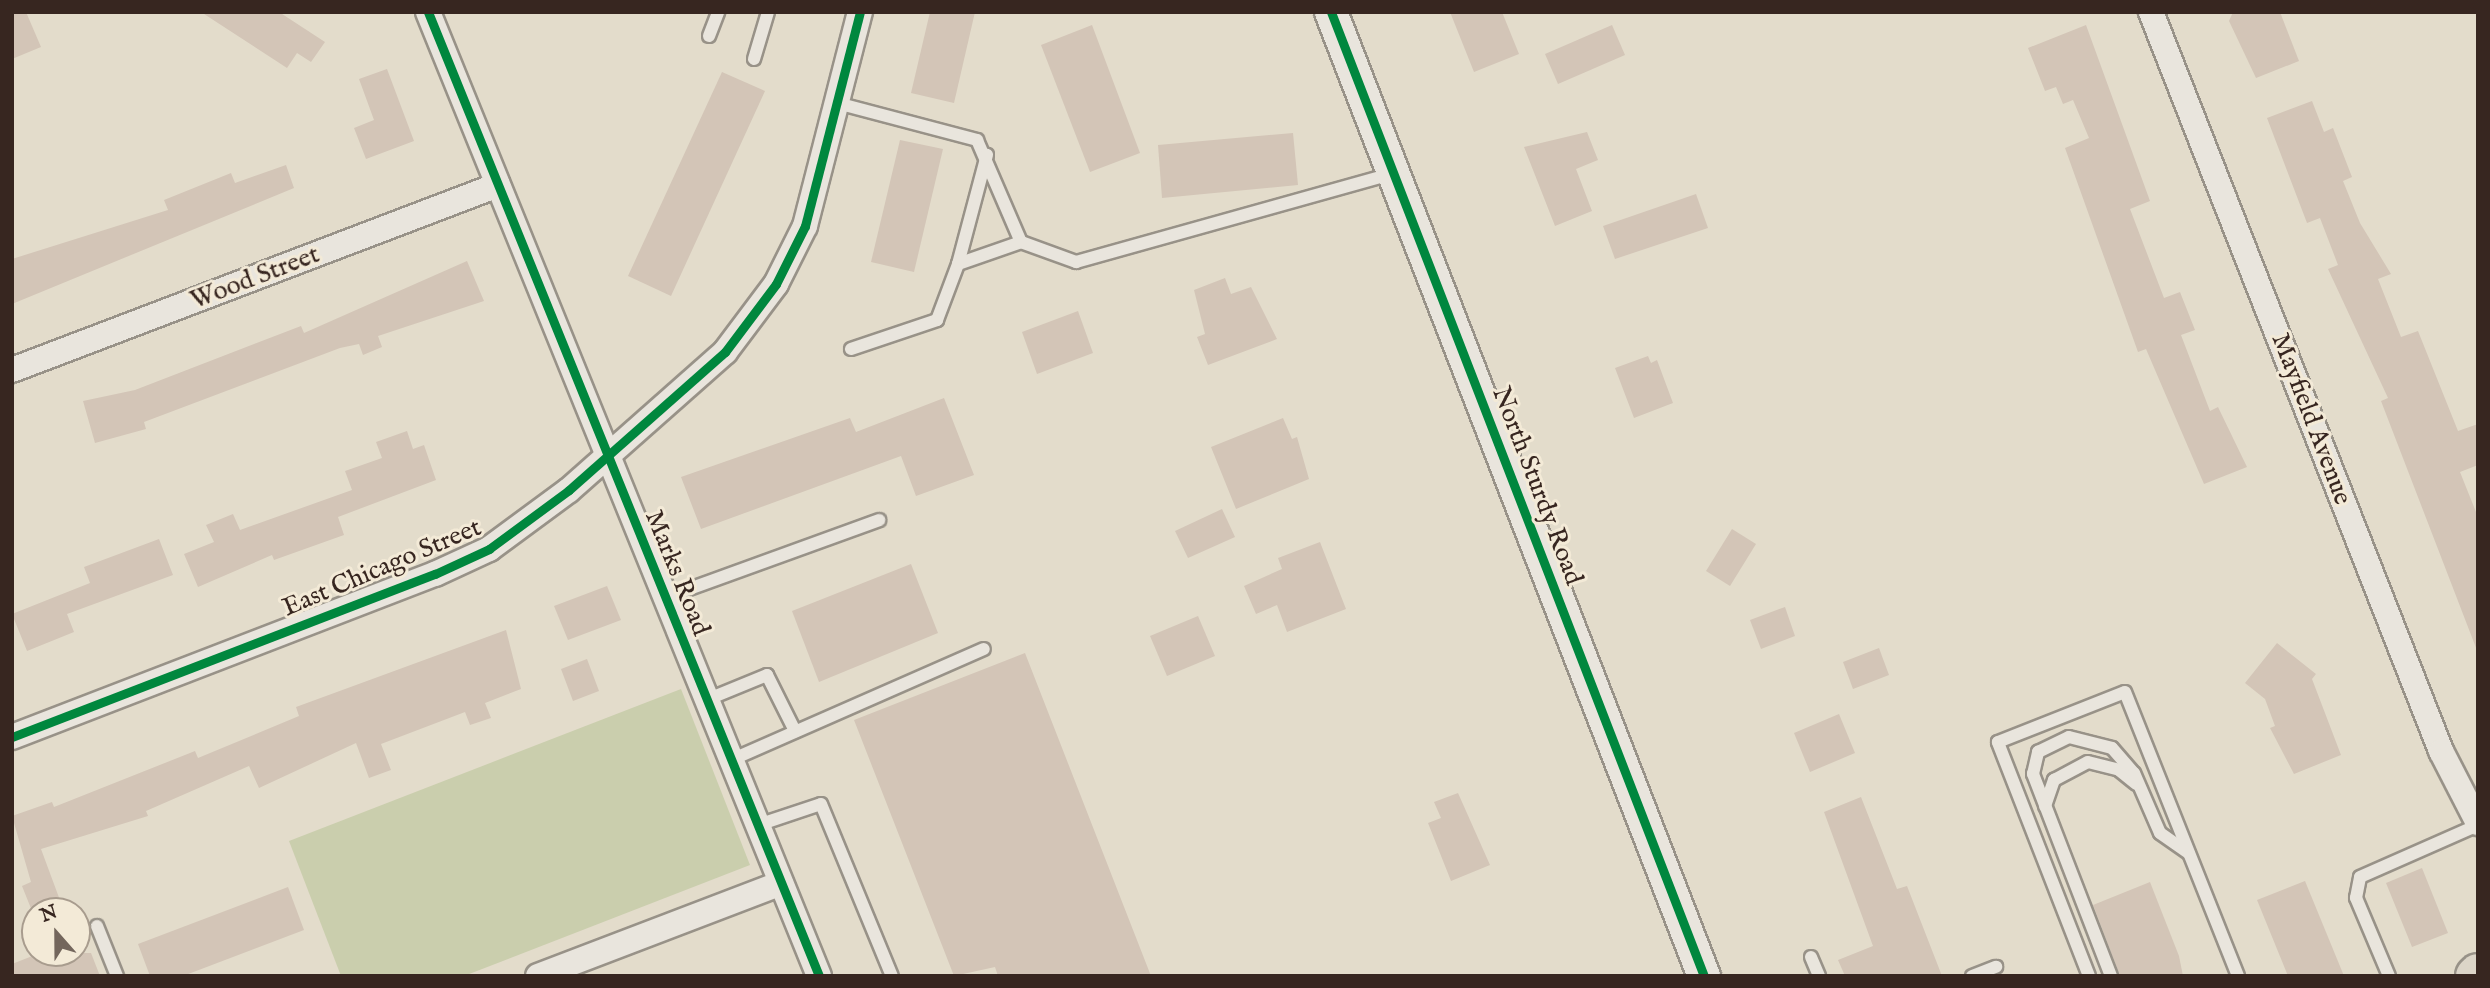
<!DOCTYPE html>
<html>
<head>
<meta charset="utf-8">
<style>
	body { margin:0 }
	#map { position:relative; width:2490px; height:988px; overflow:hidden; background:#e3dccb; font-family:"IM FELL English",serif }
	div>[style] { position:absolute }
	.green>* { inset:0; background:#cacead }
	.building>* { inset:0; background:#d3c5b7 }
	.roads { filter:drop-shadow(2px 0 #989288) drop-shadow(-2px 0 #989288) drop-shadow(0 2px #989288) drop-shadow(0 -2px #989288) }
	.service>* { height:12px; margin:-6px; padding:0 6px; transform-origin:6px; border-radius:6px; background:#e9e5dd }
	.minor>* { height:24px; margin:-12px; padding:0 12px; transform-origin:12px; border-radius:12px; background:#e9e5dd }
	.tertiary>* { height:32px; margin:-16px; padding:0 16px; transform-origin:16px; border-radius:16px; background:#e9e5dd }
	.primary>* { height:38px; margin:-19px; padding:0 19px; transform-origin:19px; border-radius:19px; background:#dcd5c8 }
	.cycleway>* { height:9px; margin:-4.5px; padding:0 4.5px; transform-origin:4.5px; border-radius:4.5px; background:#00873e }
	span { translate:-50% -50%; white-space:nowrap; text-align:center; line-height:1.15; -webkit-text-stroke:6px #f3ead7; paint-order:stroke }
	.street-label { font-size:26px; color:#372620 }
	.frame { position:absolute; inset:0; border:14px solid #372620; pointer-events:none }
	.north { position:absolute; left:21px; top:897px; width:70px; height:70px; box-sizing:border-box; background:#f3ead7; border:2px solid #a89c8e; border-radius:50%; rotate:339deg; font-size:19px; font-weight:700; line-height:28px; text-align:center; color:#372620 }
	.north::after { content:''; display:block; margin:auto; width:24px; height:32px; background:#73665c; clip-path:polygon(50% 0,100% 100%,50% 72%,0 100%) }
</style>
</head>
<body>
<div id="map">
	<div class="green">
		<div style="clip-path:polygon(681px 689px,750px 865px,464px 976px,341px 976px,289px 841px)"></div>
	</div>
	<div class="building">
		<div style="clip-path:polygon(12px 12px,26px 12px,41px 47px,12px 59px)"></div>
		<div style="clip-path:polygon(201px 12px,279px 12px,325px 42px,311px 62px,297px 53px,287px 68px)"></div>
		<div style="clip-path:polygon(930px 12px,975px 12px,954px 103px,911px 93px)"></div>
		<div style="clip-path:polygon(1450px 12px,1502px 12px,1519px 54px,1474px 72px)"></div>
		<div style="clip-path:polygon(2233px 12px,2280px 12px,2299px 61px,2256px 78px,2229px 21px)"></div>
		<div style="clip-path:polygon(1092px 25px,1140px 153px,1090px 172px,1041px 45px)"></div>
		<div style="clip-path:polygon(1612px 25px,1625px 55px,1558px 84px,1545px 54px)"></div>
		<div style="clip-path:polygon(2086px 25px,2150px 201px,2130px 209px,2164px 298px,2180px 292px,2195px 330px,2181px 335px,2210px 411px,2218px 407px,2247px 467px,2204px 484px,2146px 349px,2138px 352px,2065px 148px,2089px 138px,2073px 100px,2063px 104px,2056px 87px,2045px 91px,2028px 48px)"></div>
		<div style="clip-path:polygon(387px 69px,414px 141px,366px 159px,354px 128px,374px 120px,359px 79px)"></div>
		<div style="clip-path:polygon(722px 72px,765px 91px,671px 296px,628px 276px)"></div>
		<div style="clip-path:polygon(2312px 101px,2324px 132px,2333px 128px,2352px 177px,2343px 181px,2360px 223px,2391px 274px,2378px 279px,2401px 337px,2418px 331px,2458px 431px,2478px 424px,2478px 465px,2460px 472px,2478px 517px,2478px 653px,2381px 401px,2388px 398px,2328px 269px,2338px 265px,2320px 218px,2307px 223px,2267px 118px)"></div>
		<div style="clip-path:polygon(1587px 132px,1598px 160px,1576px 169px,1592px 211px,1555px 226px,1524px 147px)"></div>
		<div style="clip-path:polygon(1293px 133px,1298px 185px,1162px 198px,1158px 145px)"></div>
		<div style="clip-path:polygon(900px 140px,943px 149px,914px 272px,871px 262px)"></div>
		<div style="clip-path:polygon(286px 165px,294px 188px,12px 304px,12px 259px,168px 210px,164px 200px,231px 173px,235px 183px)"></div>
		<div style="clip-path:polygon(1696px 194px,1708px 228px,1615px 259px,1603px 226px)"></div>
		<div style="clip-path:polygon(467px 261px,484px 301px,378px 336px,382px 347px,363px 355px,359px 344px,340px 348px,144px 422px,146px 429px,95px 443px,83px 401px,135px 390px,301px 326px,304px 333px)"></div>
		<div style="clip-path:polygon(1225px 278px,1231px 294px,1251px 287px,1277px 339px,1208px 365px,1197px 337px,1205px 334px,1194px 290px)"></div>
		<div style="clip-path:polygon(1078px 311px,1093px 353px,1037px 374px,1022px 332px)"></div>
		<div style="clip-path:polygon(1648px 356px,1651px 363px,1657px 360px,1673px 403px,1634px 418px,1615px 368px)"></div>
		<div style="clip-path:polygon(944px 398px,974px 475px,916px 496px,901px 456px,701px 529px,681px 477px,850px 418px,856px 432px)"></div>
		<div style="clip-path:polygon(1283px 418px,1292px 439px,1297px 437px,1309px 479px,1236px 509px,1211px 447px)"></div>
		<div style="clip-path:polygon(407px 431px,413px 449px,424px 445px,436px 480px,338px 517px,344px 535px,274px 560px,272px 555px,198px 587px,184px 554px,214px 542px,206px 525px,233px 514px,240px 530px,352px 490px,345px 471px,382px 458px,376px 442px)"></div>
		<div style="clip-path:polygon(1222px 509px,1235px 537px,1188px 558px,1175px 531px)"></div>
		<div style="clip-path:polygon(1732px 529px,1756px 544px,1730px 586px,1706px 571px)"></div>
		<div style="clip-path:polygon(159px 539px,173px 575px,67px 614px,74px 632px,27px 651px,12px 614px,90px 583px,84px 567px)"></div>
		<div style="clip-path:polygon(1320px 542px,1346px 609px,1287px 632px,1277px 605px,1256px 614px,1244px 586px,1282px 569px,1278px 558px)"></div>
		<div style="clip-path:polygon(911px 564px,938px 633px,819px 682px,792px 611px)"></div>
		<div style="clip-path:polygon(607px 586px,621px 620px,568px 640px,554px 606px)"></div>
		<div style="clip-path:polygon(1785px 607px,1795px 636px,1761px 649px,1750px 620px)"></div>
		<div style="clip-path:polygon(1198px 616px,1215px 656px,1167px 676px,1150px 636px)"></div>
		<div style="clip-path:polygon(506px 630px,521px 689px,485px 703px,491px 718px,470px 725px,465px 712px,381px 744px,391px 770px,369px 778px,356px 743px,259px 788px,249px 766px,146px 811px,148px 816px,41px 849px,64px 911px,32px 911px,22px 886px,31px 882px,12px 816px,52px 802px,54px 807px,195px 751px,198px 758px,299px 716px,296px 707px)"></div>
		<div style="clip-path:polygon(2277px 643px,2316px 674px,2312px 679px,2341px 755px,2294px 774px,2270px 728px,2275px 726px,2265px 699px,2245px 683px)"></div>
		<div style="clip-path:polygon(1879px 648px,1889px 675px,1853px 689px,1843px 662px)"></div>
		<div style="clip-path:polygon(1025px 653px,1151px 976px,998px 976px,995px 967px,954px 976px,854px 720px)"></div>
		<div style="clip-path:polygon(587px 659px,599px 691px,573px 701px,561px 669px)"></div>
		<div style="clip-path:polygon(1839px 714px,1855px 753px,1810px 772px,1794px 733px)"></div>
		<div style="clip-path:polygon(1458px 793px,1490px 865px,1451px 881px,1428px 823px,1441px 818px,1434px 802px)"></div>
		<div style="clip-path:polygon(1861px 797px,1897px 889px,1907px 886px,1942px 976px,1845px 976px,1838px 960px,1873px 946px,1824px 812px)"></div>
		<div style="clip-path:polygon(2422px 868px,2448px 933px,2412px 947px,2386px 883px)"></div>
		<div style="clip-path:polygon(2305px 881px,2344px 976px,2288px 976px,2257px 900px)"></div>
		<div style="clip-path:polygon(2150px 882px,2179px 956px,2183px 976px,2120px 976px,2093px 905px)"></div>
		<div style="clip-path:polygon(288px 887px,304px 930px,183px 976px,150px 976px,138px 944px)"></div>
		<div style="clip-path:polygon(40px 953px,91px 953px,100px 976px,12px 976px,12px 964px)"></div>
	</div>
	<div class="roads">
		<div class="service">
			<div style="left:709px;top:36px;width:26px;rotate:-69deg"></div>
			<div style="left:754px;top:59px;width:49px;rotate:-73.4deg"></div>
			<div style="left:837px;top:103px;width:145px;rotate:14.8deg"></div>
			<div style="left:977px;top:140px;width:111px;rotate:66.7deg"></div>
			<div style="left:1021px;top:242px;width:59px;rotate:20deg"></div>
			<div style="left:1076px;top:262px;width:328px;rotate:-15.6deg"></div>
			<div style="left:958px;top:264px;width:113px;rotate:-75.1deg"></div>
			<div style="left:851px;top:349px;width:91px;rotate:-18.6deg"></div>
			<div style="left:937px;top:320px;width:60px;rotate:-69.4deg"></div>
			<div style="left:958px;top:264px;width:67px;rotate:-19.2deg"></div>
			<div style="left:664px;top:598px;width:229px;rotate:-19.9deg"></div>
			<div style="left:706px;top:700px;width:66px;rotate:-22.3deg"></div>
			<div style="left:767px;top:675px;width:63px;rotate:63.4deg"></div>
			<div style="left:731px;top:760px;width:276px;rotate:-23.7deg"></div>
			<div style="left:2045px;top:806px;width:28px;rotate:-71deg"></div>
			<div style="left:2054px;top:780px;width:38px;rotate:-28deg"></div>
			<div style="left:2088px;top:762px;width:32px;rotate:14deg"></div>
			<div style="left:2119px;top:770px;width:22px;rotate:39deg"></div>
			<div style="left:758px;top:825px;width:66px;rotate:-18.4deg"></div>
			<div style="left:821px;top:804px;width:186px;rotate:67.6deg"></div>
			<div style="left:97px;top:926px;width:54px;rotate:68.2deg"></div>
			<div style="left:1811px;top:957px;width:21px;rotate:67deg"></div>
			<div style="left:1972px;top:976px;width:26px;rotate:-21deg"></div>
			<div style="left:2089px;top:976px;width:251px;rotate:-111.3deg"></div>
			<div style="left:1998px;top:742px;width:136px;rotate:-21.5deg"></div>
			<div style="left:2125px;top:692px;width:306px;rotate:68.3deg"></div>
			<div style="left:2111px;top:976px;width:217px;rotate:-111.1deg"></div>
			<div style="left:2033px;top:774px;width:23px;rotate:-77deg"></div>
			<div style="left:2038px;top:752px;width:34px;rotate:-26deg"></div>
			<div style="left:2069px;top:737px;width:44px;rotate:14.3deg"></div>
			<div style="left:2112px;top:748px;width:33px;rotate:49deg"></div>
			<div style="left:2134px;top:773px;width:65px;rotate:66.6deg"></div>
			<div style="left:2160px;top:833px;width:35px;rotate:35deg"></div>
			<div style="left:2389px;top:976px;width:85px;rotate:-112.9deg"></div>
			<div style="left:2356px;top:898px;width:21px;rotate:-79deg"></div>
			<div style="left:2360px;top:877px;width:129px;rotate:-23.8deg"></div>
		</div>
		<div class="minor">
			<div style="left:428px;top:12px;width:1040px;rotate:67.92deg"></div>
			<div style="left:2151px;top:12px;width:794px;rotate:68.57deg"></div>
			<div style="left:2441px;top:751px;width:81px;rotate:62.8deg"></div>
			<div style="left:12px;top:370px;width:520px;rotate:-20.84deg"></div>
			<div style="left:12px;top:737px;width:453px;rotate:-21.1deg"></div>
			<div style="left:435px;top:574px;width:60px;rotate:-24.8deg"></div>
			<div style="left:489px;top:549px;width:99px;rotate:-36.4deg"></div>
			<div style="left:569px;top:490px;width:208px;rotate:-41.5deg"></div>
			<div style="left:725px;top:352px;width:85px;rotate:-53.1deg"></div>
			<div style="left:776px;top:284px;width:65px;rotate:-63.4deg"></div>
			<div style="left:805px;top:226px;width:221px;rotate:-75.6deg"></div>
			<div style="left:538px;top:976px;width:260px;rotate:-20.9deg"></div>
		</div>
		<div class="tertiary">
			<div style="left:1331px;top:12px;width:1034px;rotate:68.85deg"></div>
		</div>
		<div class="primary">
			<div style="left:2475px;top:976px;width:4px;rotate:-45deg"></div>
		</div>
	</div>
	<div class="cycleway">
		<div style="left:428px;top:12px;width:1040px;rotate:67.92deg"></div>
		<div style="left:1331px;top:12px;width:1034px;rotate:68.85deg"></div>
		<div style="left:12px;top:737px;width:453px;rotate:-21.1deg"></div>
		<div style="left:435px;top:574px;width:60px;rotate:-24.8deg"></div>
		<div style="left:489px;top:549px;width:99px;rotate:-36.4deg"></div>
		<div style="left:569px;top:490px;width:208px;rotate:-41.5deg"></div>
		<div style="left:725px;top:352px;width:85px;rotate:-53.1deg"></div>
		<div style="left:776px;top:284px;width:65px;rotate:-63.4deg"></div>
		<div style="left:805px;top:226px;width:221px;rotate:-75.6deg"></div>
	</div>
	<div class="street-label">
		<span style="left:255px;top:278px;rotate:-21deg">Wood Street</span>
		<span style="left:2311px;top:419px;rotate:69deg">Mayfield Avenue</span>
		<span style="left:1537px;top:486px;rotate:69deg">North Sturdy Road</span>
		<span style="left:382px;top:568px;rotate:-23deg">East Chicago Street</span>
		<span style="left:677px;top:573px;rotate:68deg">Marks Road</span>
	</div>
	<div class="frame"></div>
	<div class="north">N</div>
</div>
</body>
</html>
